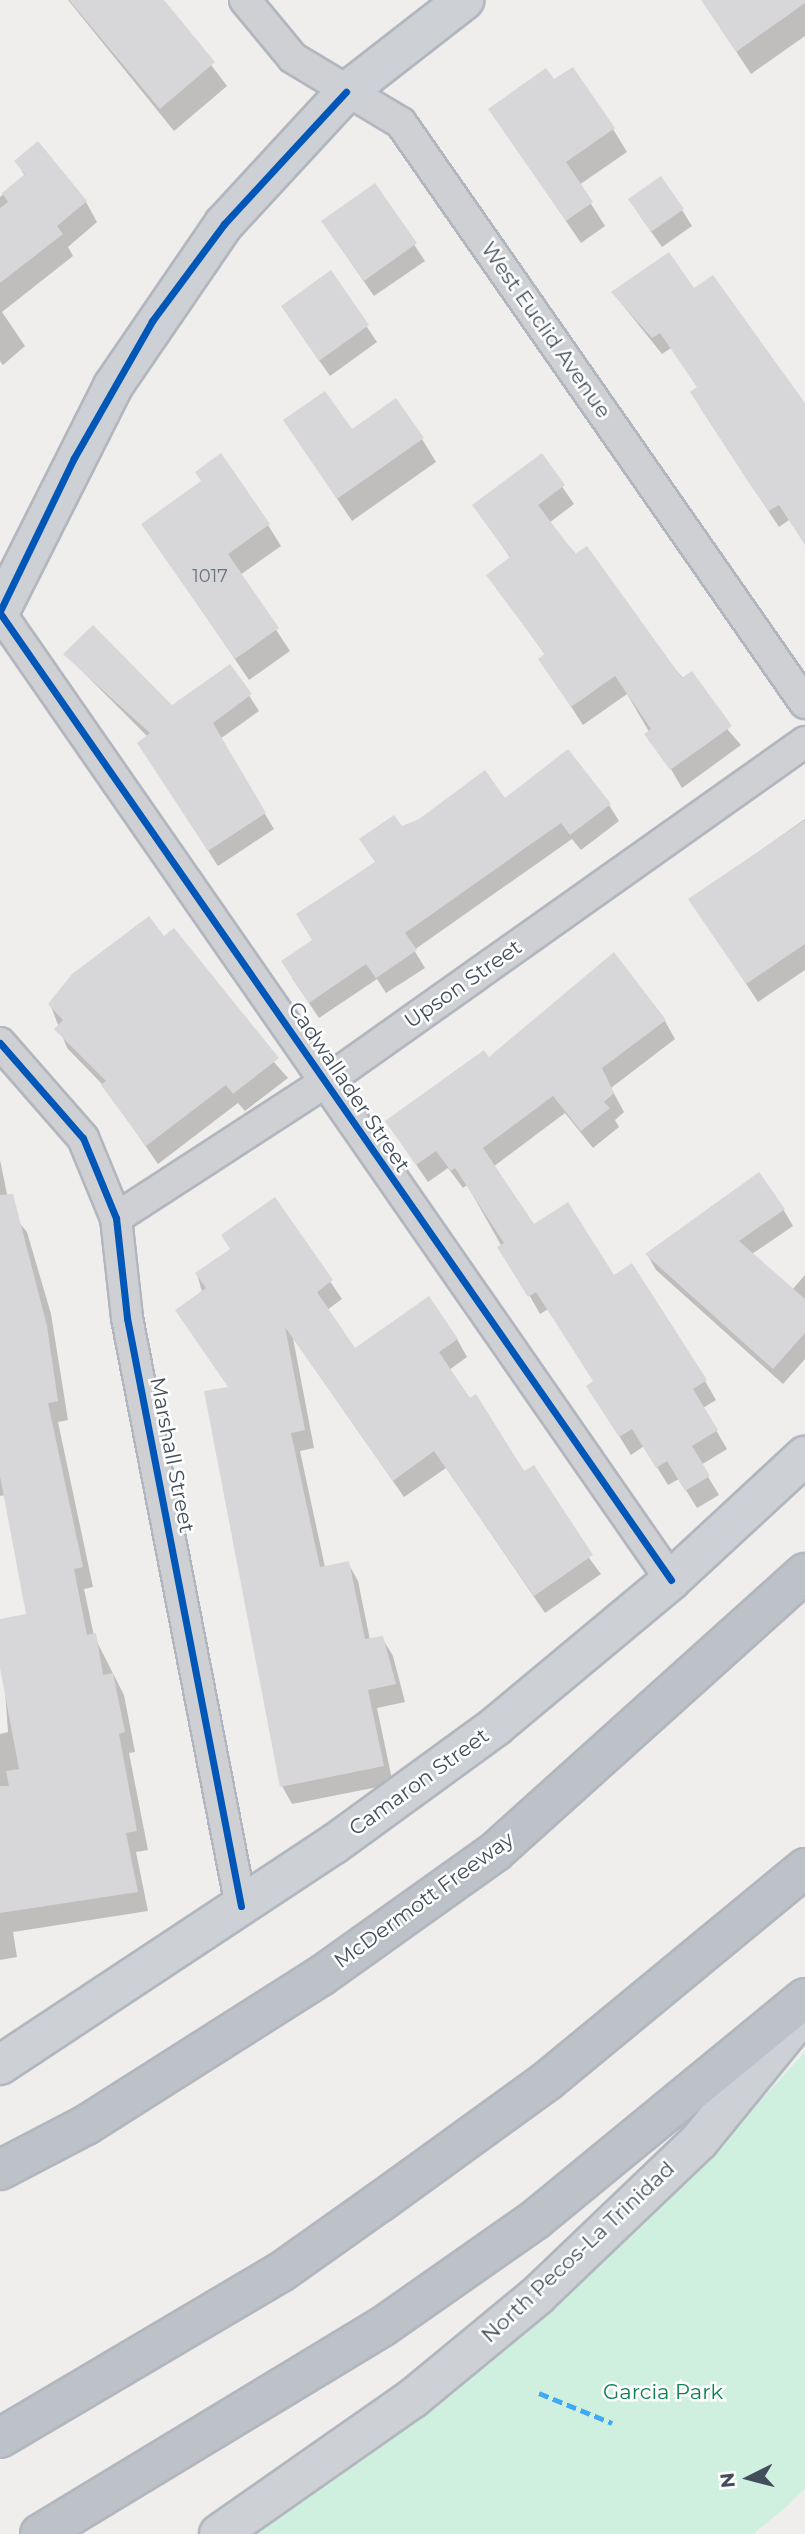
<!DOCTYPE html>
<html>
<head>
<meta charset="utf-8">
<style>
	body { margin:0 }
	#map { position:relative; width:805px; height:2534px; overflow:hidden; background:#efeeed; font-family:Montserrat,sans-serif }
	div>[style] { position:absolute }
	.green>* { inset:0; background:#d0f0df }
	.shadow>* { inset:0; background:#0003 }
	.building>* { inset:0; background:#d7d7d9 }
	.roads { filter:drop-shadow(2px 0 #b2b6be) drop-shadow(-2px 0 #b2b6be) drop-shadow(0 2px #b2b6be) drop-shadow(0 -2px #b2b6be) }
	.street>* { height:30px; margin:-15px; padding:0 15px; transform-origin:15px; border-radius:15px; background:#ced0d4 }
	.secondary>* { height:38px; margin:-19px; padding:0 19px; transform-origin:19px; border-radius:19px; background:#cdd0d4 }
	.highway>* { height:38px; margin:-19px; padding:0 19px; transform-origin:19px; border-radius:19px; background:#bdc1c8 }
	.quiet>* { height:5px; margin-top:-2.5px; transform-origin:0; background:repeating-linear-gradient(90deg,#3fa9f5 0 10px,transparent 0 15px) }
	.cycleway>* { height:7px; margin:-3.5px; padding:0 3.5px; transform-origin:3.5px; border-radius:3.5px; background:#0057b8 }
	span { translate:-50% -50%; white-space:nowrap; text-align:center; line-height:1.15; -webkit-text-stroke:5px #fff; paint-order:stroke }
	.number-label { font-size:18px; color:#6a727c }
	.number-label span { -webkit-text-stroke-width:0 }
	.street-label { font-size:21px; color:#434e5c }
	.park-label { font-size:21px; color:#0f8255 }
	.north { position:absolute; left:714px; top:2443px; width:70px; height:70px; -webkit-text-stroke:5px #fff; paint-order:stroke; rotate:264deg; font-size:19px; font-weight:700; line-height:28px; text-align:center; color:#434e5c }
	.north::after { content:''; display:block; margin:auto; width:24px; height:32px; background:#434e5c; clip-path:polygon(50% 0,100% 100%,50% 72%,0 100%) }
</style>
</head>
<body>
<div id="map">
	<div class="green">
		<div style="clip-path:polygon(805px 2052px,805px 2488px,785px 2508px,753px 2534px,256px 2534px,469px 2376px,694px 2172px)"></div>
	</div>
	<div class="shadow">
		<div style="clip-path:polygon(68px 0,162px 0,227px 86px,174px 131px)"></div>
		<div style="clip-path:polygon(702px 0,805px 0,805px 36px,751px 74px)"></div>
		<div style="clip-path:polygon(554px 82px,613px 129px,627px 152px,579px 185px,605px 226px,581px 243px,490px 110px)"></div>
		<div style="clip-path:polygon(16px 161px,86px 202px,97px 222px,68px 247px,73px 256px,2px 312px,25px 346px,3px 365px,0 361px,0 197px,25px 176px)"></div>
		<div style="clip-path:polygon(374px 185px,425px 261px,374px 296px,333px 237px)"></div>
		<div style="clip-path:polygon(682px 210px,692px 226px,662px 247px,640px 216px)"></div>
		<div style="clip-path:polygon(331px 273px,377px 342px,330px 376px,293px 323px)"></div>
		<div style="clip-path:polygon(694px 290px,805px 409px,805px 537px,789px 520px,779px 527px,701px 409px,698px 388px,671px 348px,662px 354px,613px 293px)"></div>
		<div style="clip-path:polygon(285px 421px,422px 439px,436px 462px,352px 521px)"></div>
		<div style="clip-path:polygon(541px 456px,574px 504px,549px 523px,741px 745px,682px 788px,627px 694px,583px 725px,540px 659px,546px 656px,489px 576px,511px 559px,474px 505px)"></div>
		<div style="clip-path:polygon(143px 524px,268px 525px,281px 546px,240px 575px,290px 651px,249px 680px)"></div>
		<div style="clip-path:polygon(65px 654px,172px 707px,230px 666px,259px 711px,220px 739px,274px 829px,218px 866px,148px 758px,148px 737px)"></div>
		<div style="clip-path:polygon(505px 800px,609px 805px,619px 821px,581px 850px,572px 839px,414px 950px,425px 968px,386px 993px,377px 979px,319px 1018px,292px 978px,401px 828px)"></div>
		<div style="clip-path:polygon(805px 819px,805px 970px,758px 1002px,691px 899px)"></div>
		<div style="clip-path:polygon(164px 938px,288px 1078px,245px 1111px,238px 1103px,158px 1164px,103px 1085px,67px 1048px,50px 1004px)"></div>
		<div style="clip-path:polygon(665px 1021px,675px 1039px,611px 1088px,624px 1112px,615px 1120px,619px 1127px,593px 1148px,565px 1113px,493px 1167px,533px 1226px,614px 1278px,631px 1265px,705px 1381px,716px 1400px,703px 1408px,727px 1449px,701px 1465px,719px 1495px,697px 1508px,679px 1479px,668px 1485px,644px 1446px,631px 1455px,599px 1404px,595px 1382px,548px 1309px,540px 1314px,467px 1185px,463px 1188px,448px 1168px,428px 1182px,387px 1122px,489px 1060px)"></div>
		<div style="clip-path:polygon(0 1160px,11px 1213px,27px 1232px,51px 1314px,68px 1420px,58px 1422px,93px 1587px,84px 1589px,94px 1636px,124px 1695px,135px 1752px,129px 1753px,148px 1850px,136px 1852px,148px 1911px,13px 1932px,17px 1957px,0 1960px,0 1734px,8px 1732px,0 1621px,28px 1615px,5px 1495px,0 1496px)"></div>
		<div style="clip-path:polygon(274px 1199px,342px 1299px,327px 1310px,355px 1350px,457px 1339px,467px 1357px,449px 1370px,601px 1574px,545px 1613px,446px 1468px,404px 1497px,293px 1338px,314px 1448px,300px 1451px,325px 1567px,348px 1563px,358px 1581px,370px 1640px,382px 1638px,393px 1656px,405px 1702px,377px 1708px,393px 1784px,292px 1804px,282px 1786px,229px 1388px,197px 1274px,231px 1250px)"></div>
		<div style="clip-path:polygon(783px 1209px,793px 1226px,752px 1254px,792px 1290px,805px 1275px,805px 1359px,783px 1384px,656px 1270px,647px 1254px)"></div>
	</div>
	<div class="building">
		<div style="clip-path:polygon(69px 0,164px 0,215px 62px,160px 109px)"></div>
		<div style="clip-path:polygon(701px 0,805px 0,805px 3px,736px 52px)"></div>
		<div style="clip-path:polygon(573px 67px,615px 128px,566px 162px,593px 202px,566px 221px,488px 109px,546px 68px,554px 79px)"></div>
		<div style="clip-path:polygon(38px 141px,87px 201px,57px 226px,63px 234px,0 283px,0 208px,8px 202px,2px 193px,25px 174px,14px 161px)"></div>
		<div style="clip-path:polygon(661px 176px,684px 209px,651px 232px,628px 199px)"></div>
		<div style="clip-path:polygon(375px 183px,417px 243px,364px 281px,321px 221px)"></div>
		<div style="clip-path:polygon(669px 252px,694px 288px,713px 275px,805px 403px,805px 545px,779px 505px,769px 511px,753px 489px,690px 392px,697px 387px,660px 333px,652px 338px,611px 292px)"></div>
		<div style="clip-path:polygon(331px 270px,369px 325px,319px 361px,281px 306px)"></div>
		<div style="clip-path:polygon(325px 391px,352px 429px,396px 398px,424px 438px,337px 499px,283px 420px)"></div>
		<div style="clip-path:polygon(221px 453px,270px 524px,228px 554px,279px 628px,235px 659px,141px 524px,201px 481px,195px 472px)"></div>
		<div style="clip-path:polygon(542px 453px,565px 485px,538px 505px,575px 554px,587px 546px,682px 678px,692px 671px,732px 726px,670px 770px,644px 734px,651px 729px,615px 676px,571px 707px,538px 659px,545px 654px,486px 575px,510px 557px,472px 505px)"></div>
		<div style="clip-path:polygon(93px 625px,172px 705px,230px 664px,252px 694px,213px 723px,266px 813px,208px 851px,137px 743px,150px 733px,63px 654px)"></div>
		<div style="clip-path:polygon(568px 749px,611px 804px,570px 835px,561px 823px,405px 933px,417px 950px,376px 978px,366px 964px,309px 1003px,281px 961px,312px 940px,296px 914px,375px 862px,359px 839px,394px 815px,402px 826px,419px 819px,485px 770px,505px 798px)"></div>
		<div style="clip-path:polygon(805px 820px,805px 944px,746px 984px,688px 899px)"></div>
		<div style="clip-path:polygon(149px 916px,164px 936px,174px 928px,279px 1058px,233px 1094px,226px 1085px,146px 1146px,101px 1085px,106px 1081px,54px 1029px,63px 1020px,48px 1004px,72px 974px)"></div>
		<div style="clip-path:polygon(614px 952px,666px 1020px,602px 1068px,614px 1093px,604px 1102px,610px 1108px,581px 1131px,553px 1096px,483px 1148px,534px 1224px,568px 1202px,614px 1275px,632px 1263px,707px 1380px,693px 1389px,718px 1430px,692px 1446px,710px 1476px,685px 1491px,667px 1461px,656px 1468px,632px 1429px,619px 1437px,586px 1386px,593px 1381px,536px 1292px,528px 1297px,497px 1247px,504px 1243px,455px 1168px,451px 1171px,436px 1151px,416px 1165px,385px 1121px,484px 1050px,489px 1057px)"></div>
		<div style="clip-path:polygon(759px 1172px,785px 1209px,739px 1241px,805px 1299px,805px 1333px,773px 1369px,645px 1254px)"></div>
		<div style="clip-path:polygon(13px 1194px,47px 1326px,58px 1401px,48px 1403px,83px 1567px,74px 1569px,87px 1635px,96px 1633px,103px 1675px,113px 1673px,125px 1732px,119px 1734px,137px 1831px,126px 1833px,138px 1892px,0 1913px,0 1786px,9px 1786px,6px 1771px,19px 1769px,0 1668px,0 1619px,26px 1614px,0 1476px,0 1195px)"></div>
		<div style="clip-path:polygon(275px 1197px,333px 1280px,317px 1292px,355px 1348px,429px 1296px,458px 1339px,439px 1352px,470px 1398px,476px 1394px,524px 1471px,534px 1465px,593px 1555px,534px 1596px,434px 1451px,393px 1481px,285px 1327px,305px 1430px,291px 1433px,320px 1567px,349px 1561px,365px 1639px,383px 1636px,396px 1684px,368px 1690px,384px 1766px,280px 1787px,204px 1391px,228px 1387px,175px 1310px,206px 1288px,195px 1273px,230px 1249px,221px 1235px)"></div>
	</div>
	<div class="roads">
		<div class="street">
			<div style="left:245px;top:0;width:75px;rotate:50.4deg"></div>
			<div style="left:293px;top:58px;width:126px;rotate:31deg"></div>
			<div style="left:401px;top:123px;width:707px;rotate:55.14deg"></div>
			<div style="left:0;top:613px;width:1177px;rotate:55.24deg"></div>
			<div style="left:0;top:1043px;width:126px;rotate:48.9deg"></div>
			<div style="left:83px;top:1138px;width:87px;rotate:67.6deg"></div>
			<div style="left:116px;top:1218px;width:101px;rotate:83.7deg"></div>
			<div style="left:127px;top:1318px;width:599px;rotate:79.03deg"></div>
			<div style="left:116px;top:1218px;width:248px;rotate:-33deg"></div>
			<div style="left:324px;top:1083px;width:590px;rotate:-35.33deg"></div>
		</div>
		<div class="secondary">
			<div style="left:0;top:611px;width:252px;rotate:-63.3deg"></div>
			<div style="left:113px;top:386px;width:196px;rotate:-55.6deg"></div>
			<div style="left:224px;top:224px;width:180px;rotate:-47.3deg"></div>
			<div style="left:346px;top:92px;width:150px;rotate:-37.9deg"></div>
			<div style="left:0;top:2065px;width:399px;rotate:-33.5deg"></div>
			<div style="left:333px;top:1845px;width:202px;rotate:-36.1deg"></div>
			<div style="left:496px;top:1726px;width:228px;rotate:-39.8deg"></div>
			<div style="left:671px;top:1580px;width:183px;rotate:-42.8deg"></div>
			<div style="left:219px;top:2534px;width:236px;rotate:-35deg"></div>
			<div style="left:412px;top:2399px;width:163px;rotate:-39.5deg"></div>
			<div style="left:538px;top:2295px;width:223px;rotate:-43.7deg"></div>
			<div style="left:699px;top:2141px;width:168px;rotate:-50.8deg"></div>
		</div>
		<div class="highway">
			<div style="left:0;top:2170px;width:97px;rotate:-27.6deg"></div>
			<div style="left:86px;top:2125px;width:278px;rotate:-32.4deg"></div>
			<div style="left:321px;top:1976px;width:214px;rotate:-35.5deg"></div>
			<div style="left:495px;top:1852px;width:417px;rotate:-42deg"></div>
			<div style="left:0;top:2438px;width:326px;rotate:-30.6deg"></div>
			<div style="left:281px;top:2272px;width:121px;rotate:-35.3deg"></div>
			<div style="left:380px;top:2202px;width:206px;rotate:-35.9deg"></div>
			<div style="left:547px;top:2081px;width:335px;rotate:-39.5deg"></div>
			<div style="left:40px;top:2534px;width:400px;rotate:-31.2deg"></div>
			<div style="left:382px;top:2327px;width:188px;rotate:-35deg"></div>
			<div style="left:536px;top:2219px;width:348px;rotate:-39.4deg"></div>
		</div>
	</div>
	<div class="quiet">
		<div style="left:539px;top:2393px;width:79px;rotate:22.3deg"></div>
	</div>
	<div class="cycleway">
		<div style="left:0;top:611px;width:170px;rotate:-64.2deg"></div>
		<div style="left:74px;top:458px;width:158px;rotate:-60.3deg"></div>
		<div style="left:152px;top:321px;width:121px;rotate:-53.4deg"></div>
		<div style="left:224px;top:224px;width:180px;rotate:-47.3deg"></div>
		<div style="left:0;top:613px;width:1177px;rotate:55.24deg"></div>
		<div style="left:0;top:1043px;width:126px;rotate:48.9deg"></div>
		<div style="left:83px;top:1138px;width:87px;rotate:67.6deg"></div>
		<div style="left:116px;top:1218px;width:101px;rotate:83.7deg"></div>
		<div style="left:127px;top:1318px;width:599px;rotate:79.03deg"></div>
	</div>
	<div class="number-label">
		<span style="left:210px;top:576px">1017</span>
	</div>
	<div class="street-label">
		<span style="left:546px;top:330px;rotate:55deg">West Euclid Avenue</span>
		<span style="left:463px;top:984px;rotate:-35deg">Upson Street</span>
		<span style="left:349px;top:1087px;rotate:56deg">Cadwallader Street</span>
		<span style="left:172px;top:1455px;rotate:79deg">Marshall Street</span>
		<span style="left:419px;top:1782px;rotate:-36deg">Camaron Street</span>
		<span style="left:424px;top:1900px;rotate:-36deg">McDermott Freeway</span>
		<span style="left:578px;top:2252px;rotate:-43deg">North Pecos-La Trinidad</span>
	</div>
	<div class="park-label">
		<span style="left:663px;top:2392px">Garcia Park</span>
	</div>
	<div class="north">N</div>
</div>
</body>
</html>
